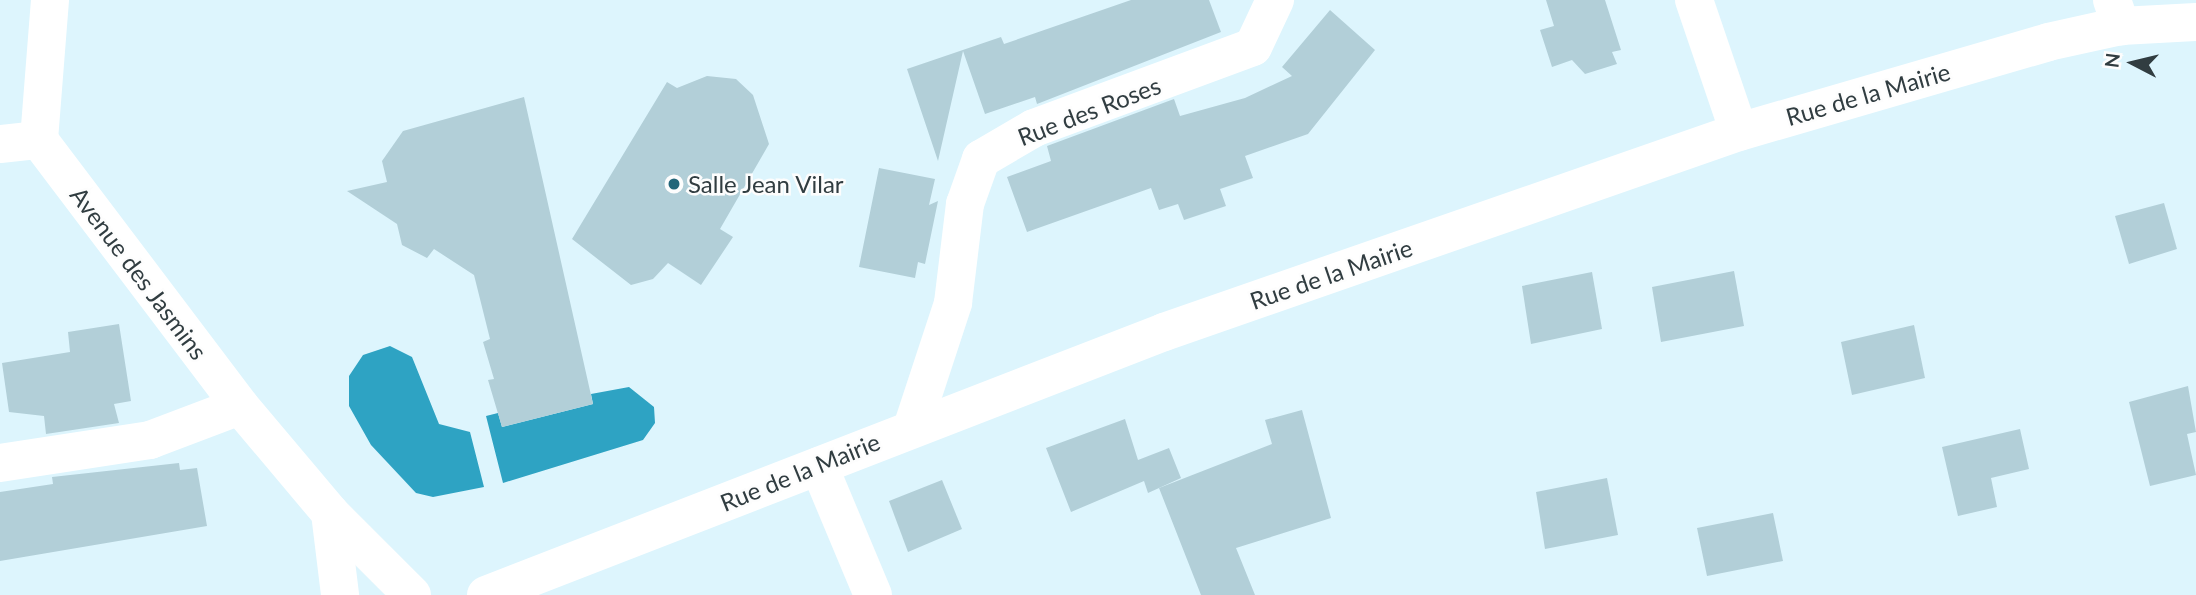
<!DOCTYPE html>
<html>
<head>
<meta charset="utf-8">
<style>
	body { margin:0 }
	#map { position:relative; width:2196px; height:595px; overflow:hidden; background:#ddf5fd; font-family:Lato,sans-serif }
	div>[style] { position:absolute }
	.water>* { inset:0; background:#2ea3c3 }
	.building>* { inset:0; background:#b2cfd8 }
	.street>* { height:38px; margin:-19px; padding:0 19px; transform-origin:19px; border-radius:19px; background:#fff }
	.secondary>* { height:38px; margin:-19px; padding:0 19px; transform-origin:19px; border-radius:19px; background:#fff }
	.dots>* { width:19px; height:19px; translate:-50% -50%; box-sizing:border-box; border:4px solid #fdfdfd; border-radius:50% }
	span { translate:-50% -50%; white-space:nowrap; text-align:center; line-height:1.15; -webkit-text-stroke:5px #fdfdfd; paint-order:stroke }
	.street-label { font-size:24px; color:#313d41 }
	.poi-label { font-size:24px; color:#313d41 }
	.left { translate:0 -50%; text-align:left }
	.north { position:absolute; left:2098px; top:28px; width:70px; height:70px; -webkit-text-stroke:5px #fdfdfd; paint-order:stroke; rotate:277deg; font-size:19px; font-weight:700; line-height:28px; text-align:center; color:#313d41 }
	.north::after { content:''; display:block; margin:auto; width:24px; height:32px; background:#313d41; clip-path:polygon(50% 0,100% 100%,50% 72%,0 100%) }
</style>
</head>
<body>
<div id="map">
	<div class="water">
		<div style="clip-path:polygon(390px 346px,412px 357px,439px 424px,470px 432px,484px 487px,433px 497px,416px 493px,371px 445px,349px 406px,349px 376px,363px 355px)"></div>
		<div style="clip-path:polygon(629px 387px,654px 407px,655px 423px,643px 440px,503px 483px,486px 416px,498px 413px,502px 427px,593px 404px,591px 394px)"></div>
	</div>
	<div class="building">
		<div style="clip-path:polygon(1131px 0,1209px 0,1221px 32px,1037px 104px,1035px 97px,985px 114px,963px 51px,938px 161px,907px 69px,1001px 37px,1004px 44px)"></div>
		<div style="clip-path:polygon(1546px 0,1605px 0,1621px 50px,1612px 52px,1617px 64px,1585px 74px,1572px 60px,1552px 67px,1540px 30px,1554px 26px)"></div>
		<div style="clip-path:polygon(1330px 10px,1375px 50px,1308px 134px,1245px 156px,1253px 178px,1220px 189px,1226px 206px,1184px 220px,1178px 204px,1159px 210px,1151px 188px,1027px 232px,1007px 177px,1051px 161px,1047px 146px,1174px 99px,1180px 116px,1245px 98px,1292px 76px,1282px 67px)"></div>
		<div style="clip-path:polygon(707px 76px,736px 79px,753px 95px,769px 144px,720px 229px,733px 237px,701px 285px,668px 263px,653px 279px,631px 285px,572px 239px,667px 82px,677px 88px)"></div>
		<div style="clip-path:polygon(524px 97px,593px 404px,502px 427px,488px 380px,494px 379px,483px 342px,490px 339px,474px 275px,434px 249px,427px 258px,402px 245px,397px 224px,347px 191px,387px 182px,382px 161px,403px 131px)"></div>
		<div style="clip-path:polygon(879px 168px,935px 179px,929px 205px,938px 201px,925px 264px,918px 262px,915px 278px,859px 267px)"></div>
		<div style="clip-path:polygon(2164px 203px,2177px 249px,2129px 264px,2115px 216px)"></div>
		<div style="clip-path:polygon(1734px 271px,1744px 326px,1661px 342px,1652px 287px)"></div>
		<div style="clip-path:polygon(1592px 272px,1602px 329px,1531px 344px,1522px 286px)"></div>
		<div style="clip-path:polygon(119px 324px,131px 401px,114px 404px,119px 423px,46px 434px,44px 416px,9px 412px,2px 363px,70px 352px,68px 332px)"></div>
		<div style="clip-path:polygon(1914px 325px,1925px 378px,1852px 395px,1841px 342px)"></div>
		<div style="clip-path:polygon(2188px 386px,2196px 432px,2187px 434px,2196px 475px,2150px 486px,2129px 402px)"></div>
		<div style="clip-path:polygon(1302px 410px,1331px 518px,1236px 548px,1255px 595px,1201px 595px,1159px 488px,1272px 444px,1265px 420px)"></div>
		<div style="clip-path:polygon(1125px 419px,1138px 460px,1169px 448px,1181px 478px,1148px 493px,1144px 481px,1071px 512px,1046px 448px)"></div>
		<div style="clip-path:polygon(2020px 429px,2029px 469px,1991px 478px,1997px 507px,1958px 516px,1942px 447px)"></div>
		<div style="clip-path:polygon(179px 463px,180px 470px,197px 468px,207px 526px,0 561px,0 492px,53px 484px,52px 477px)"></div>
		<div style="clip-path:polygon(1607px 478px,1618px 535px,1545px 549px,1536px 492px)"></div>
		<div style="clip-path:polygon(942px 480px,962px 529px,908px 552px,889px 501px)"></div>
		<div style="clip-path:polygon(1773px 513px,1783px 561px,1707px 576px,1697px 528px)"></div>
	</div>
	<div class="street">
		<div style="left:1694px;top:0;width:139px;rotate:71.2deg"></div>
		<div style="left:2112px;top:0;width:28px;rotate:71deg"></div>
		<div style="left:0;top:144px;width:39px;rotate:-6deg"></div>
		<div style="left:912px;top:428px;width:132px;rotate:-71.8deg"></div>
		<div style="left:953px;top:303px;width:100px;rotate:-83.1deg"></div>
		<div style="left:965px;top:204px;width:48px;rotate:-70.4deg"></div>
		<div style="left:981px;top:159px;width:61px;rotate:-30.3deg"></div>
		<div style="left:1034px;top:128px;width:233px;rotate:-20.3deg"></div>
		<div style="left:1253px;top:47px;width:52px;rotate:-64.9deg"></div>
		<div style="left:0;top:463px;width:152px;rotate:-8.7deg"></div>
		<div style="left:150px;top:440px;width:96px;rotate:-20.7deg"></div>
		<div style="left:819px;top:466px;width:140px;rotate:67.3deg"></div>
		<div style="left:330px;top:513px;width:116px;rotate:45deg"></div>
	</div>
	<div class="secondary">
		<div style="left:50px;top:0;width:140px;rotate:94.5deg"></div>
		<div style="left:39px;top:140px;width:333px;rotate:52.9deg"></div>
		<div style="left:240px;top:406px;width:140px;rotate:49.9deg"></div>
		<div style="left:330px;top:513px;width:83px;rotate:83deg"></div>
		<div style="left:486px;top:595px;width:727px;rotate:-21.2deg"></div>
		<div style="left:1164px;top:332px;width:609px;rotate:-19.18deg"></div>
		<div style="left:1739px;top:132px;width:322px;rotate:-16.2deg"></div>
		<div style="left:2048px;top:42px;width:75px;rotate:-12.4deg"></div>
		<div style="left:2121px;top:26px;width:75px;rotate:-3.1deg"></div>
	</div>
	<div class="dots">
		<div style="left:674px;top:184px;background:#236679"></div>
	</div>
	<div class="street-label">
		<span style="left:1868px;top:94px;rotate:-16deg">Rue de la Mairie</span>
		<span style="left:1089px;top:111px;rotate:-21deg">Rue des Roses</span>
		<span style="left:139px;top:273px;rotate:53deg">Avenue des Jasmins</span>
		<span style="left:1331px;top:274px;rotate:-19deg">Rue de la Mairie</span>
		<span style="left:800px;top:472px;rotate:-22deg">Rue de la Mairie</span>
	</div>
	<div class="poi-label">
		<span class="left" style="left:688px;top:184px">Salle Jean Vilar</span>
	</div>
	<div class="north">N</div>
</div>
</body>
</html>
